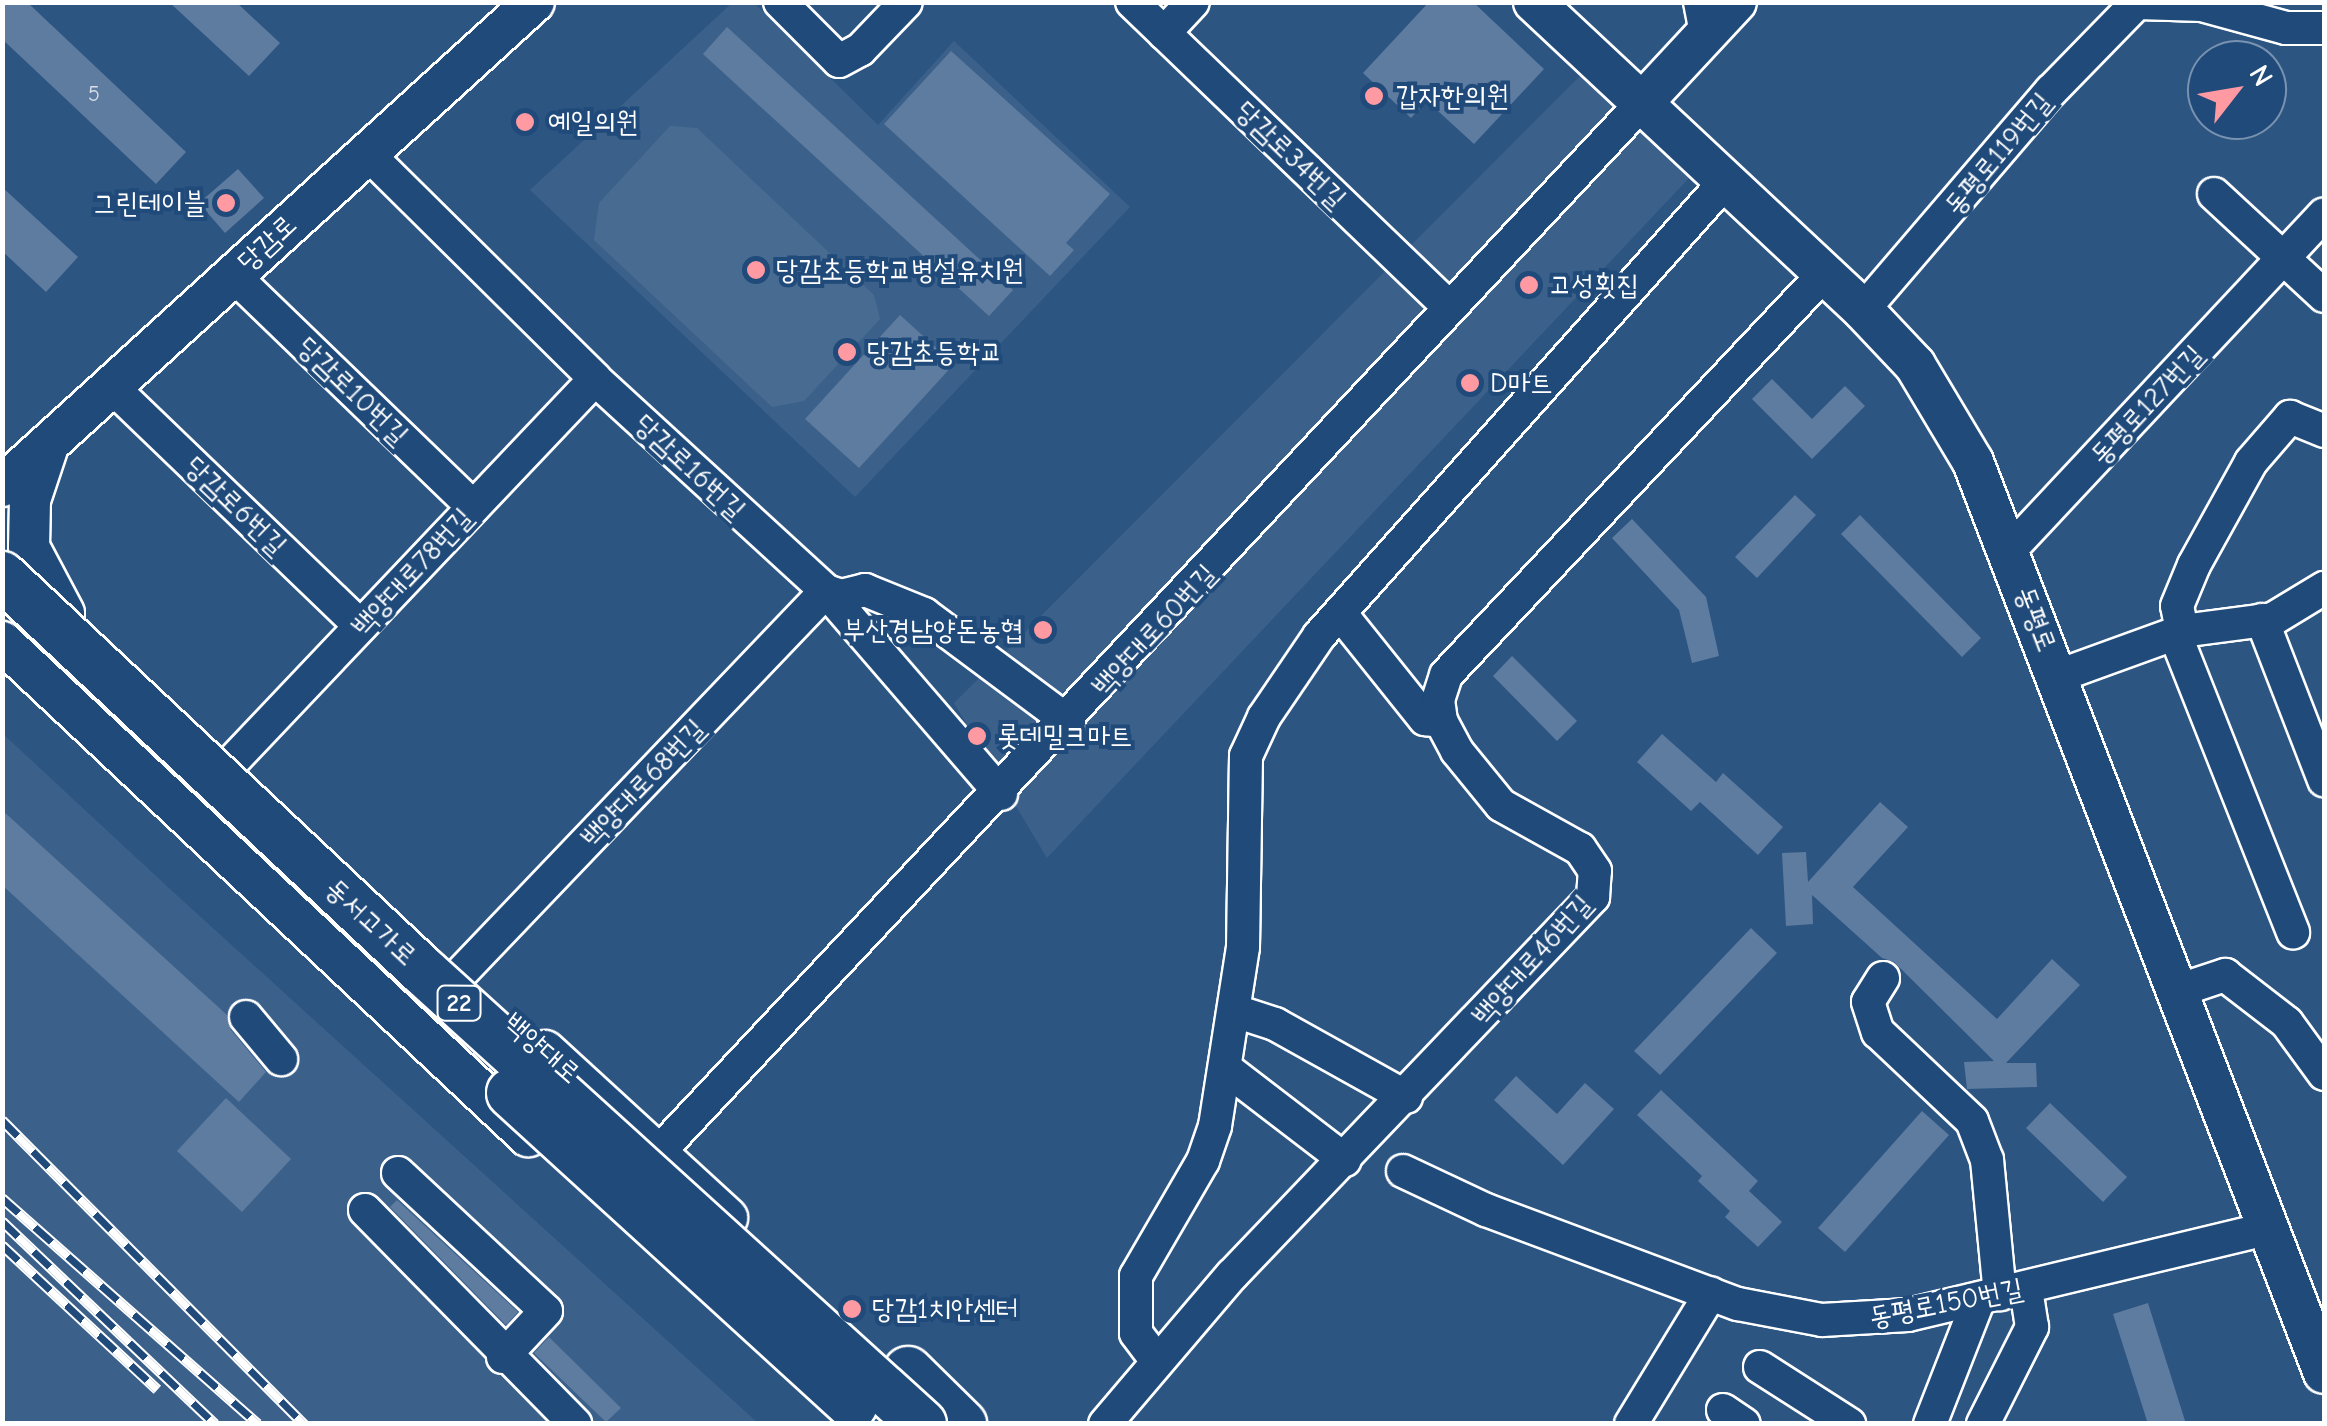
<!DOCTYPE html>
<html>
<head>
<meta charset="utf-8">
<style>
	body { margin:0 }
	#map { position:relative; width:2327px; height:1426px; overflow:hidden; background:#2c5582; font-family:"Comic Neue","Poor Story",sans-serif }
	div>[style] { position:absolute }
	.built>* { inset:0; background:#3b618b }
	.green>* { inset:0; background:#486b92 }
	.building>* { inset:0; background:#5e7c9f }
	.roads { filter:drop-shadow(2px 0 #fff) drop-shadow(-2px 0 #fff) drop-shadow(0 2px #fff) drop-shadow(0 -2px #fff) }
	.minor>* { height:32px; margin:-16px; padding:0 16px; transform-origin:16px; border-radius:16px; background:#1f4a7a }
	.major>* { height:40px; margin:-20px; padding:0 20px; transform-origin:20px; border-radius:20px; background:#1f4a7a }
	.highway>* { height:48px; margin:-24px; padding:0 24px; transform-origin:24px; border-radius:24px; background:#1f4a7a }
	.rail>* { height:11px; margin-top:-5.5px; transform-origin:0; background:repeating-linear-gradient(90deg,#1f4a7a 0 22px,#fff 0 44px); box-sizing:border-box; border-block:2px solid #fff }
	.bridges { filter:drop-shadow(2px 0 #fff) drop-shadow(-2px 0 #fff) drop-shadow(0 2px #fff) drop-shadow(0 -2px #fff) }
	.highway-bridge>* { height:48px; margin:-24px; padding:0 24px; transform-origin:24px; border-radius:24px; background:#1f4a7a }
	.dots>* { width:28px; height:28px; translate:-50% -50%; box-sizing:border-box; border:5px solid #1f4a7a; border-radius:50% }
	span { translate:-50% -50%; white-space:nowrap; text-align:center; line-height:1.15; -webkit-text-stroke:8px #1f4a7a; paint-order:stroke }
	.number-label { font-size:22px; color:#d7dee7 }
	.number-label span { -webkit-text-stroke-width:0 }
	.shield-label span { padding:2px 8px; background:#1f4a7a; border:2px solid; border-radius:8px; -webkit-text-stroke-width:0 }
	.shield-label { font-size:25px; color:#fff; font-weight:700 }
	.poi-label { font-size:28px; color:#fff }
	.left { translate:0 -50%; text-align:left }
	.right { translate:-100% -50%; text-align:right }
	.street-label { font-size:28px; color:#fff }
	.frame { position:absolute; inset:0; border:5px solid #fff; pointer-events:none }
	.north { position:absolute; left:2187px; top:40px; width:100px; height:100px; box-sizing:border-box; background:#1f4a7a; border:2px solid #7992af; border-radius:50%; rotate:59deg; font-size:28px; font-weight:700; line-height:40px; text-align:center; color:#fff }
	.north::after { content:''; display:block; margin:auto; width:35px; height:45px; background:#ff9aa2; clip-path:polygon(50% 0,100% 100%,50% 72%,0 100%) }
</style>
</head>
<body>
<div id="map">
	<div class="built">
		<div style="clip-path:polygon(753px 2px,878px 125px,954px 41px,1130px 207px,855px 497px,530px 190px,732px 3px)"></div>
		<div style="clip-path:polygon(1581px 75px,1691px 176px,1047px 858px,954px 703px)"></div>
		<div style="clip-path:polygon(2px 733px,171px 890px,758px 1423px,3px 1423px)"></div>
	</div>
	<div class="green">
		<div style="clip-path:polygon(670px 126px,697px 128px,874px 295px,880px 319px,804px 401px,772px 407px,594px 240px,599px 203px)"></div>
	</div>
	<div class="building">
		<div style="clip-path:polygon(2px 2px,27px 2px,186px 152px,156px 184px,2px 39px)"></div>
		<div style="clip-path:polygon(169px 2px,236px 2px,280px 43px,249px 76px)"></div>
		<div style="clip-path:polygon(1429px 2px,1473px 2px,1544px 69px,1474px 144px,1427px 101px,1411px 118px,1363px 73px)"></div>
		<div style="clip-path:polygon(727px 27px,1013px 290px,989px 316px,703px 54px)"></div>
		<div style="clip-path:polygon(951px 51px,1110px 194px,1066px 243px,1074px 250px,1050px 276px,884px 124px)"></div>
		<div style="clip-path:polygon(238px 169px,264px 198px,225px 233px,199px 203px)"></div>
		<div style="clip-path:polygon(2px 187px,78px 257px,46px 292px,2px 251px)"></div>
		<div style="clip-path:polygon(900px 315px,954px 364px,859px 468px,805px 419px)"></div>
		<div style="clip-path:polygon(1772px 379px,1812px 419px,1845px 386px,1865px 406px,1812px 459px,1752px 399px)"></div>
		<div style="clip-path:polygon(1795px 495px,1816px 515px,1757px 578px,1735px 557px)"></div>
		<div style="clip-path:polygon(1860px 515px,1981px 638px,1962px 657px,1841px 534px)"></div>
		<div style="clip-path:polygon(1632px 519px,1706px 597px,1719px 656px,1692px 663px,1679px 610px,1612px 538px)"></div>
		<div style="clip-path:polygon(1512px 656px,1577px 721px,1557px 741px,1493px 676px)"></div>
		<div style="clip-path:polygon(1662px 734px,1716px 782px,1723px 773px,1783px 827px,1758px 855px,1700px 802px,1691px 811px,1637px 762px)"></div>
		<div style="clip-path:polygon(1880px 802px,1908px 827px,1853px 887px,1997px 1019px,2052px 959px,2080px 985px,2006px 1063px,2036px 1063px,2037px 1087px,1967px 1089px,1964px 1062px,1994px 1061px,1894px 962px,1882px 958px,1812px 895px,1813px 924px,1786px 926px,1782px 853px,1806px 852px,1808px 882px)"></div>
		<div style="clip-path:polygon(2px 810px,227px 1015px,231px 1030px,266px 1072px,239px 1102px,2px 885px)"></div>
		<div style="clip-path:polygon(1751px 928px,1777px 953px,1660px 1075px,1634px 1051px)"></div>
		<div style="clip-path:polygon(1516px 1076px,1557px 1114px,1585px 1083px,1614px 1109px,1563px 1165px,1494px 1100px)"></div>
		<div style="clip-path:polygon(1661px 1090px,1758px 1181px,1749px 1191px,1782px 1222px,1758px 1247px,1725px 1217px,1730px 1211px,1698px 1181px,1702px 1176px,1637px 1115px)"></div>
		<div style="clip-path:polygon(226px 1098px,291px 1159px,242px 1212px,177px 1151px)"></div>
		<div style="clip-path:polygon(2050px 1103px,2127px 1177px,2103px 1202px,2026px 1128px)"></div>
		<div style="clip-path:polygon(1922px 1111px,1949px 1135px,1845px 1252px,1818px 1228px)"></div>
		<div style="clip-path:polygon(397px 1200px,518px 1312px,506px 1325px,390px 1207px)"></div>
		<div style="clip-path:polygon(2148px 1303px,2186px 1424px,2148px 1424px,2113px 1314px)"></div>
		<div style="clip-path:polygon(549px 1337px,621px 1408px,606px 1422px,534px 1353px)"></div>
	</div>
	<div class="roads">
		<div class="minor">
			<div style="left:780px;top:2px;width:83px;rotate:45deg"></div>
			<div style="left:839px;top:61px;width:24px;rotate:-28deg"></div>
			<div style="left:860px;top:50px;width:66px;rotate:-46.2deg"></div>
			<div style="left:1132px;top:2px;width:441px;rotate:43.9deg"></div>
			<div style="left:1700px;top:2px;width:33px;rotate:79deg"></div>
			<div style="left:2138px;top:3px;width:64px;rotate:1.8deg"></div>
			<div style="left:2202px;top:5px;width:87px;rotate:15.3deg"></div>
			<div style="left:2286px;top:28px;width:38px"></div>
			<div style="left:1164px;top:33px;width:42px;rotate:-46.9deg"></div>
			<div style="left:366px;top:152px;width:322px;rotate:44.7deg"></div>
			<div style="left:595px;top:379px;width:314px;rotate:42.5deg"></div>
			<div style="left:826px;top:591px;width:268px;rotate:49.2deg"></div>
			<div style="left:2214px;top:194px;width:150px;rotate:42.8deg"></div>
			<div style="left:233px;top:275px;width:334px;rotate:44deg"></div>
			<div style="left:1863px;top:310px;width:289px;rotate:-49.4deg"></div>
			<div style="left:2051px;top:91px;width:124px;rotate:-45.7deg"></div>
			<div style="left:111px;top:386px;width:346px;rotate:43.9deg"></div>
			<div style="left:2009px;top:551px;width:461px;rotate:-46.9deg"></div>
			<div style="left:1340px;top:613px;width:136px;rotate:51.3deg"></div>
			<div style="left:1425px;top:719px;width:16px;rotate:7deg"></div>
			<div style="left:2262px;top:620px;width:172px;rotate:68.8deg"></div>
			<div style="left:2182px;top:631px;width:25px;rotate:-101deg"></div>
			<div style="left:2177px;top:606px;width:44px;rotate:-67.5deg"></div>
			<div style="left:2194px;top:565px;width:118px;rotate:-61deg"></div>
			<div style="left:2251px;top:462px;width:60px;rotate:-49.1deg"></div>
			<div style="left:2290px;top:417px;width:37px;rotate:22deg"></div>
			<div style="left:2175px;top:634px;width:321px;rotate:68.4deg"></div>
			<div style="left:2058px;top:676px;width:132px;rotate:-19.9deg"></div>
			<div style="left:2182px;top:631px;width:92px;rotate:-7.5deg"></div>
			<div style="left:2273px;top:619px;width:60px;rotate:-31.3deg"></div>
			<div style="left:229px;top:765px;width:532px;rotate:-46.52deg"></div>
			<div style="left:459px;top:975px;width:531px;rotate:-46.3deg"></div>
			<div style="left:826px;top:591px;width:16px;rotate:18deg"></div>
			<div style="left:841px;top:596px;width:25px;rotate:-14deg"></div>
			<div style="left:865px;top:590px;width:64px;rotate:22.1deg"></div>
			<div style="left:924px;top:614px;width:181px;rotate:36.7deg"></div>
			<div style="left:1883px;top:978px;width:28px;rotate:122deg"></div>
			<div style="left:1868px;top:1002px;width:32px;rotate:72deg"></div>
			<div style="left:1878px;top:1032px;width:129px;rotate:43.4deg"></div>
			<div style="left:1972px;top:1121px;width:42px;rotate:69deg"></div>
			<div style="left:1987px;top:1160px;width:135px;rotate:84.5deg"></div>
			<div style="left:2177px;top:991px;width:51px;rotate:-18.4deg"></div>
			<div style="left:2225px;top:975px;width:78px;rotate:37.7deg"></div>
			<div style="left:2287px;top:1023px;width:63px;rotate:54deg"></div>
			<div style="left:1235px;top:1011px;width:42px;rotate:18deg"></div>
			<div style="left:1275px;top:1024px;width:150px;rotate:29.1deg"></div>
			<div style="left:246px;top:1017px;width:55px;rotate:50.2deg"></div>
			<div style="left:1225px;top:1068px;width:151px;rotate:37.5deg"></div>
			<div style="left:1403px;top:1171px;width:92px;rotate:25.2deg"></div>
			<div style="left:1486px;top:1210px;width:269px;rotate:20.5deg"></div>
			<div style="left:1738px;top:1304px;width:86px;rotate:10.8deg"></div>
			<div style="left:1822px;top:1320px;width:86px;rotate:-3.3deg"></div>
			<div style="left:1908px;top:1315px;width:372px;rotate:-13.5deg"></div>
			<div style="left:640px;top:1172px;width:1465px;rotate:-46.85deg"></div>
			<div style="left:398px;top:1173px;width:202px;rotate:43deg"></div>
			<div style="left:546px;top:1311px;width:63px;rotate:133.1deg"></div>
			<div style="left:365px;top:1210px;width:300px;rotate:45.5deg"></div>
			<div style="left:1157px;top:1361px;width:35px;rotate:-127deg"></div>
			<div style="left:1136px;top:1333px;width:57px;rotate:-90deg"></div>
			<div style="left:1136px;top:1276px;width:133px;rotate:-59.8deg"></div>
			<div style="left:1203px;top:1161px;width:37px;rotate:-71deg"></div>
			<div style="left:1215px;top:1126px;width:181px;rotate:-81.1deg"></div>
			<div style="left:1243px;top:947px;width:191px;rotate:-89.1deg"></div>
			<div style="left:1246px;top:756px;width:43px;rotate:-65.2deg"></div>
			<div style="left:1264px;top:717px;width:98px;rotate:-55.8deg"></div>
			<div style="left:1319px;top:636px;width:608px;rotate:-48.2deg"></div>
			<div style="left:1760px;top:1367px;width:106px;rotate:32.6deg"></div>
			<div style="left:1723px;top:1410px;width:25px;rotate:34deg"></div>
			<div style="left:1105px;top:1424px;width:196px;rotate:-49.6deg"></div>
			<div style="left:1232px;top:1275px;width:523px;rotate:-46.32deg"></div>
			<div style="left:1593px;top:897px;width:26px;rotate:-86deg"></div>
			<div style="left:1595px;top:871px;width:27px;rotate:-124deg"></div>
			<div style="left:1580px;top:849px;width:90px;rotate:-150.9deg"></div>
			<div style="left:1501px;top:805px;width:70px;rotate:-129.2deg"></div>
			<div style="left:1457px;top:751px;width:34px;rotate:-118deg"></div>
			<div style="left:1441px;top:721px;width:21px;rotate:-98deg"></div>
			<div style="left:1438px;top:700px;width:26px;rotate:-72deg"></div>
			<div style="left:1446px;top:675px;width:548px;rotate:-46.7deg"></div>
			<div style="left:1631px;top:1424px;width:153px;rotate:-58.6deg"></div>
			<div style="left:1930px;top:1424px;width:134px;rotate:-68.6deg"></div>
			<div style="left:1983px;top:1424px;width:109px;rotate:-63.2deg"></div>
			<div style="left:2032px;top:1327px;width:39px;rotate:-99deg"></div>
		</div>
		<div class="major">
			<div style="left:1534px;top:2px;width:451px;rotate:43.1deg"></div>
			<div style="left:1863px;top:310px;width:76px;rotate:46.6deg"></div>
			<div style="left:1915px;top:365px;width:113px;rotate:59.1deg"></div>
			<div style="left:1973px;top:462px;width:976px;rotate:68.93deg"></div>
			<div style="left:1642px;top:103px;width:138px;rotate:-47.1deg"></div>
			<div style="left:47px;top:449px;width:54px;rotate:108.4deg"></div>
			<div style="left:30px;top:500px;width:47px;rotate:91.2deg"></div>
			<div style="left:29px;top:547px;width:75px;rotate:62.1deg"></div>
			<div style="left:2px;top:486px;width:719px;rotate:-42.3deg"></div>
			<div style="left:2px;top:642px;width:722px;rotate:43.2deg"></div>
			<div style="left:545px;top:1051px;width:247px;rotate:42.5deg"></div>
		</div>
		<div class="highway">
			<div style="left:908px;top:1371px;width:76px;rotate:44.5deg"></div>
		</div>
	</div>
	<div class="rail">
		<div style="left:2px;top:1120px;width:429px;rotate:45.2deg"></div>
		<div style="left:2px;top:1198px;width:341px;rotate:41.4deg"></div>
		<div style="left:2px;top:1221px;width:294px;rotate:43.6deg"></div>
		<div style="left:2px;top:1245px;width:212px;rotate:42.9deg"></div>
	</div>
	<div class="bridges">
		<div class="highway-bridge">
			<div style="left:2px;top:576px;width:577px;rotate:43.18deg"></div>
			<div style="left:423px;top:971px;width:674px;rotate:42.23deg"></div>
			<div style="left:511px;top:1093px;width:463px;rotate:42.4deg"></div>
		</div>
	</div>
	<div class="dots">
		<div style="left:1374px;top:96px;background:#ff9aa2"></div>
		<div style="left:525px;top:122px;background:#ff9aa2"></div>
		<div style="left:226px;top:203px;background:#ff9aa2"></div>
		<div style="left:756px;top:270px;background:#ff9aa2"></div>
		<div style="left:1529px;top:285px;background:#ff9aa2"></div>
		<div style="left:847px;top:352px;background:#ff9aa2"></div>
		<div style="left:1470px;top:383px;background:#ff9aa2"></div>
		<div style="left:1043px;top:630px;background:#ff9aa2"></div>
		<div style="left:977px;top:736px;background:#ff9aa2"></div>
		<div style="left:852px;top:1309px;background:#ff9aa2"></div>
	</div>
	<div class="number-label">
		<span style="left:94px;top:95px">5</span>
	</div>
	<div class="shield-label">
		<span style="left:459px;top:1003px">22</span>
	</div>
	<div class="poi-label">
		<span class="left" style="left:1396px;top:96px">갑자한의원</span>
		<span class="left" style="left:548px;top:122px">예일의원</span>
		<span class="right" style="left:206px;top:203px">그린테이블</span>
		<span class="left" style="left:776px;top:270px">당감초등학교병설유치원</span>
		<span class="left" style="left:1549px;top:285px">고성횟집</span>
		<span class="left" style="left:867px;top:352px">당감초등학교</span>
		<span class="left" style="left:1490px;top:383px">D마트</span>
		<span class="right" style="left:1023px;top:630px">부산경남양돈농협</span>
		<span class="left" style="left:997px;top:736px">롯데밀크마트</span>
		<span class="left" style="left:872px;top:1309px">당감1치안센터</span>
	</div>
	<div class="street-label">
		<span style="left:1998px;top:154px;rotate:-50deg">동평로119번길</span>
		<span style="left:1291px;top:155px;rotate:44deg">당감로34번길</span>
		<span style="left:267px;top:243px;rotate:-43deg">당감로</span>
		<span style="left:353px;top:391px;rotate:44deg">당감로10번길</span>
		<span style="left:2147px;top:405px;rotate:-47deg">동평로127번길</span>
		<span style="left:690px;top:467px;rotate:43deg">당감로16번길</span>
		<span style="left:236px;top:506px;rotate:44deg">당감로6번길</span>
		<span style="left:412px;top:572px;rotate:-47deg">백양대로78번길</span>
		<span style="left:2036px;top:619px;rotate:69deg">동평로</span>
		<span style="left:1154px;top:630px;rotate:-47deg">백양대로60번길</span>
		<span style="left:643px;top:783px;rotate:-46deg">백양대로68번길</span>
		<span style="left:371px;top:922px;rotate:43deg">동서고가로</span>
		<span style="left:1532px;top:960px;rotate:-48deg">백양대로46번길</span>
		<span style="left:542px;top:1048px;rotate:41deg">백양대로</span>
		<span style="left:1946px;top:1303px;rotate:-11deg">동평로150번길</span>
	</div>
	<div class="frame"></div>
	<div class="north">N</div>
</div>
</body>
</html>
